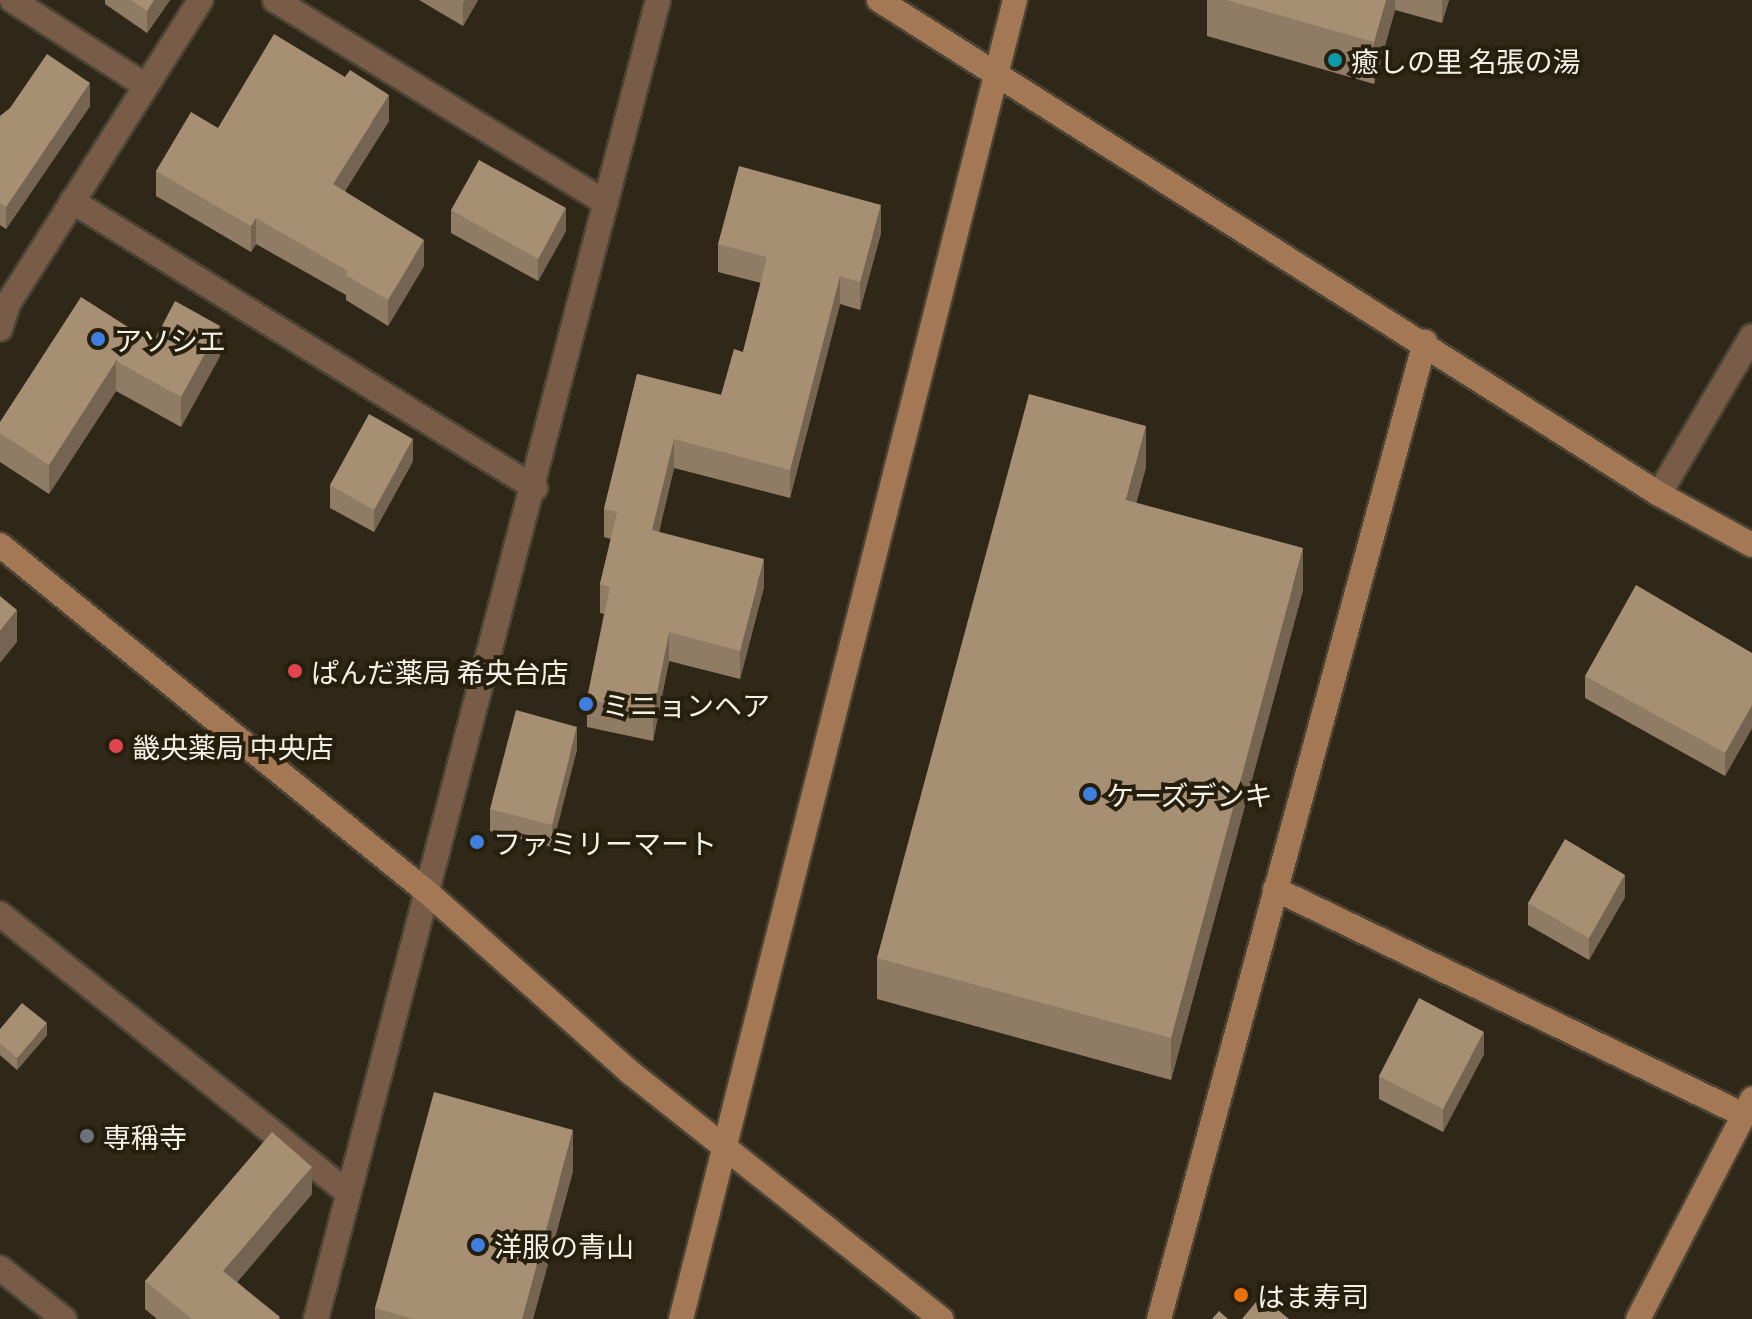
<!DOCTYPE html>
<html>
<head>
<meta charset="utf-8">
<style>
	body { margin:0 }
	#map { position:relative; width:1752px; height:1319px; overflow:hidden; background:#2f2818; font-family:Literata,"Noto Sans JP",serif }
	div>[style] { position:absolute }
	.roads { filter:drop-shadow(2px 0 #4b4435) drop-shadow(-2px 0 #4b4435) drop-shadow(0 2px #4b4435) drop-shadow(0 -2px #4b4435) }
	.street>* { height:24px; margin:-12px; padding:0 12px; transform-origin:12px; border-radius:12px; background:#785c47 }
	.secondary>* { height:24px; margin:-12px; padding:0 12px; transform-origin:12px; border-radius:12px; background:#a47855 }
	.wall>* { inset:0; background:#907b64 }
	.shaded-wall>* { inset:0; background:#756451 }
	.building>* { inset:0; background:#a78f74 }
	.dots>* { width:22px; height:22px; translate:-50% -50%; box-sizing:border-box; border:4px solid #261f0e; border-radius:50% }
	span { translate:-50% -50%; white-space:nowrap; text-align:center; line-height:1.15; -webkit-text-stroke:8px #261f0e; paint-order:stroke }
	.poi-label { font-size:28px; color:#f6f1e7 }
	.left { translate:0 -50%; text-align:left }
</style>
</head>
<body>
<div id="map">
	<div class="roads">
		<div class="street">
			<div style="left:12px;top:0;width:156px;rotate:32.7deg"></div>
			<div style="left:275px;top:0;width:388px;rotate:31.5deg"></div>
			<div style="left:72px;top:201px;width:545px;rotate:31.79deg"></div>
			<div style="left:0;top:329px;width:28px;rotate:-72deg"></div>
			<div style="left:9px;top:302px;width:358px;rotate:-57.6deg"></div>
			<div style="left:1659px;top:494px;width:183px;rotate:-59.5deg"></div>
			<div style="left:0;top:914px;width:446px;rotate:38.7deg"></div>
			<div style="left:0;top:1268px;width:82px;rotate:38.6deg"></div>
			<div style="left:316px;top:1319px;width:1363px;rotate:-75.46deg"></div>
		</div>
		<div class="secondary">
			<div style="left:879px;top:0;width:923px;rotate:32.35deg"></div>
			<div style="left:1659px;top:494px;width:106px;rotate:28.7deg"></div>
			<div style="left:0;top:545px;width:550px;rotate:39.1deg"></div>
			<div style="left:427px;top:892px;width:273px;rotate:41.6deg"></div>
			<div style="left:631px;top:1073px;width:396px;rotate:38.4deg"></div>
			<div style="left:1275px;top:889px;width:521px;rotate:25.73deg"></div>
			<div style="left:681px;top:1319px;width:1361px;rotate:-75.79deg"></div>
			<div style="left:1159px;top:1319px;width:1013px;rotate:-74.77deg"></div>
			<div style="left:1638px;top:1319px;width:248px;rotate:-62.6deg"></div>
		</div>
	</div>
	<div class="wall">
		<div style="clip-path:polygon(105px 0,170px 0,147px 33px,105px 4px)"></div>
		<div style="clip-path:polygon(419px 0,478px 0,463px 26px)"></div>
		<div style="clip-path:polygon(1207px 0,1449px 0,1442px 23px,1395px 10px,1374px 84px,1207px 36px)"></div>
		<div style="clip-path:polygon(90px 106px,6px 229px,0 225px,0 116px)"></div>
		<div style="clip-path:polygon(389px 121px,345px 191px,424px 266px,388px 326px,346px 300px,346px 295px,256px 244px,251px 252px,156px 196px,156px 171px,218px 128px)"></div>
		<div style="clip-path:polygon(451px 210px,566px 231px,538px 281px,451px 233px)"></div>
		<div style="clip-path:polygon(881px 233px,860px 310px,840px 304px,790px 498px,674px 468px,659px 532px,764px 587px,740px 679px,669px 661px,653px 741px,587px 727px,587px 699px,604px 614px,600px 613px,600px 584px,611px 539px,604px 537px,604px 509px,637px 374px,721px 395px,743px 352px,761px 283px,718px 272px,718px 244px)"></div>
		<div style="clip-path:polygon(153px 343px,220px 356px,181px 427px,116px 391px,49px 494px,0 462px,0 422px)"></div>
		<div style="clip-path:polygon(413px 461px,374px 532px,330px 508px,330px 485px)"></div>
		<div style="clip-path:polygon(1146px 467px,1136px 503px,1303px 590px,1171px 1080px,877px 999px,877px 958px)"></div>
		<div style="clip-path:polygon(1752px 653px,1752px 728px,1725px 776px,1585px 698px,1585px 676px)"></div>
		<div style="clip-path:polygon(577px 749px,552px 847px,490px 831px,490px 809px)"></div>
		<div style="clip-path:polygon(1625px 897px,1589px 960px,1528px 925px,1528px 903px)"></div>
		<div style="clip-path:polygon(0 1029px,47px 1035px,17px 1070px,0 1055px)"></div>
		<div style="clip-path:polygon(1484px 1054px,1443px 1132px,1379px 1099px,1379px 1076px)"></div>
		<div style="clip-path:polygon(573px 1171px,533px 1319px,375px 1319px,375px 1308px)"></div>
		<div style="clip-path:polygon(312px 1194px,237px 1282px,280px 1319px,157px 1319px,145px 1309px,145px 1281px)"></div>
	</div>
	<div class="shaded-wall">
		<div style="clip-path:polygon(154px 0,170px 0,147px 33px,147px 11px)"></div>
		<div style="clip-path:polygon(465px 0,478px 0,463px 26px,463px 3px)"></div>
		<div style="clip-path:polygon(1386px 0,1395px 0,1395px 10px,1374px 84px,1374px 42px)"></div>
		<div style="clip-path:polygon(1442px 0,1449px 0,1442px 23px)"></div>
		<div style="clip-path:polygon(90px 83px,90px 106px,6px 229px,6px 207px)"></div>
		<div style="clip-path:polygon(389px 95px,389px 121px,333px 210px,333px 184px)"></div>
		<div style="clip-path:polygon(881px 205px,881px 233px,860px 310px,860px 282px)"></div>
		<div style="clip-path:polygon(566px 208px,566px 231px,538px 281px,538px 259px)"></div>
		<div style="clip-path:polygon(256px 218px,256px 244px,251px 252px,251px 226px)"></div>
		<div style="clip-path:polygon(424px 240px,424px 266px,388px 326px,388px 300px)"></div>
		<div style="clip-path:polygon(840px 276px,840px 304px,790px 498px,790px 470px)"></div>
		<div style="clip-path:polygon(220px 326px,220px 356px,181px 427px,181px 397px)"></div>
		<div style="clip-path:polygon(116px 361px,116px 391px,49px 494px,49px 465px)"></div>
		<div style="clip-path:polygon(1146px 426px,1146px 467px,1126px 542px,1126px 500px)"></div>
		<div style="clip-path:polygon(413px 439px,413px 461px,374px 532px,374px 510px)"></div>
		<div style="clip-path:polygon(674px 439px,674px 468px,652px 558px,652px 530px)"></div>
		<div style="clip-path:polygon(1303px 548px,1303px 590px,1171px 1080px,1171px 1038px)"></div>
		<div style="clip-path:polygon(764px 559px,764px 587px,740px 679px,740px 651px)"></div>
		<div style="clip-path:polygon(17px 610px,17px 642px,0 663px,0 631px)"></div>
		<div style="clip-path:polygon(669px 632px,669px 661px,653px 741px,653px 713px)"></div>
		<div style="clip-path:polygon(1752px 705px,1752px 728px,1725px 776px,1725px 753px)"></div>
		<div style="clip-path:polygon(577px 727px,577px 749px,552px 847px,552px 825px)"></div>
		<div style="clip-path:polygon(1625px 875px,1625px 897px,1589px 960px,1589px 938px)"></div>
		<div style="clip-path:polygon(47px 1023px,47px 1035px,17px 1070px,17px 1058px)"></div>
		<div style="clip-path:polygon(1484px 1032px,1484px 1054px,1443px 1132px,1443px 1109px)"></div>
		<div style="clip-path:polygon(573px 1130px,573px 1171px,533px 1319px,522px 1319px)"></div>
		<div style="clip-path:polygon(312px 1167px,312px 1194px,223px 1299px,223px 1271px)"></div>
	</div>
	<div class="building">
		<div style="clip-path:polygon(131px 0,154px 0,147px 11px)"></div>
		<div style="clip-path:polygon(1226px 0,1386px 0,1374px 42px)"></div>
		<div style="clip-path:polygon(274px 34px,345px 77px,350px 70px,389px 95px,333px 184px,424px 240px,388px 300px,346px 275px,348px 271px,256px 218px,251px 226px,156px 171px,191px 112px,218px 128px)"></div>
		<div style="clip-path:polygon(47px 54px,90px 83px,6px 207px,0 203px,0 116px,10px 108px)"></div>
		<div style="clip-path:polygon(479px 160px,566px 208px,538px 259px,451px 210px)"></div>
		<div style="clip-path:polygon(739px 166px,881px 205px,860px 282px,840px 276px,790px 470px,674px 439px,652px 530px,764px 559px,740px 651px,669px 632px,653px 713px,587px 699px,610px 587px,600px 584px,617px 512px,604px 509px,637px 374px,721px 395px,734px 349px,743px 352px,767px 257px,718px 244px)"></div>
		<div style="clip-path:polygon(81px 297px,153px 343px,175px 301px,220px 326px,181px 397px,116px 361px,49px 465px,0 433px,0 422px)"></div>
		<div style="clip-path:polygon(1029px 394px,1146px 426px,1126px 500px,1303px 548px,1171px 1038px,877px 958px)"></div>
		<div style="clip-path:polygon(369px 414px,413px 439px,374px 510px,330px 485px)"></div>
		<div style="clip-path:polygon(1636px 585px,1752px 653px,1752px 705px,1725px 753px,1585px 676px)"></div>
		<div style="clip-path:polygon(0 596px,17px 610px,0 631px)"></div>
		<div style="clip-path:polygon(516px 710px,577px 727px,552px 825px,490px 809px)"></div>
		<div style="clip-path:polygon(1565px 839px,1625px 875px,1589px 938px,1528px 903px)"></div>
		<div style="clip-path:polygon(1419px 998px,1484px 1032px,1443px 1109px,1379px 1076px)"></div>
		<div style="clip-path:polygon(22px 1003px,47px 1023px,17px 1058px,0 1043px,0 1029px)"></div>
		<div style="clip-path:polygon(434px 1092px,573px 1130px,522px 1319px,413px 1319px,375px 1308px)"></div>
		<div style="clip-path:polygon(272px 1132px,312px 1167px,223px 1271px,280px 1317px,278px 1319px,192px 1319px,145px 1281px)"></div>
		<div style="clip-path:polygon(1261px 1296px,1289px 1319px,1242px 1319px)"></div>
		<div style="clip-path:polygon(1219px 1311px,1228px 1319px,1212px 1319px)"></div>
	</div>
	<div class="dots">
		<div style="left:1335px;top:60px;background:#0f9aa8"></div>
		<div style="left:98px;top:339px;background:#3f7fe0"></div>
		<div style="left:295px;top:671px;background:#e0444e"></div>
		<div style="left:586px;top:704px;background:#3f7fe0"></div>
		<div style="left:116px;top:746px;background:#e0444e"></div>
		<div style="left:1090px;top:794px;background:#3f7fe0"></div>
		<div style="left:477px;top:842px;background:#3f7fe0"></div>
		<div style="left:87px;top:1136px;background:#6b7280"></div>
		<div style="left:478px;top:1245px;background:#3f7fe0"></div>
		<div style="left:1241px;top:1295px;background:#e8710a"></div>
	</div>
	<div class="poi-label">
		<span class="left" style="left:1351px;top:60px">癒しの里 名張の湯</span>
		<span class="left" style="left:114px;top:339px">アソシエ</span>
		<span class="left" style="left:311px;top:671px">ぱんだ薬局 希央台店</span>
		<span class="left" style="left:602px;top:704px">ミニョンヘア</span>
		<span class="left" style="left:132px;top:746px">畿央薬局 中央店</span>
		<span class="left" style="left:1106px;top:794px">ケーズデンキ</span>
		<span class="left" style="left:493px;top:842px">ファミリーマート</span>
		<span class="left" style="left:103px;top:1136px">専稱寺</span>
		<span class="left" style="left:494px;top:1245px">洋服の青山</span>
		<span class="left" style="left:1257px;top:1295px">はま寿司</span>
	</div>
</div>
</body>
</html>
